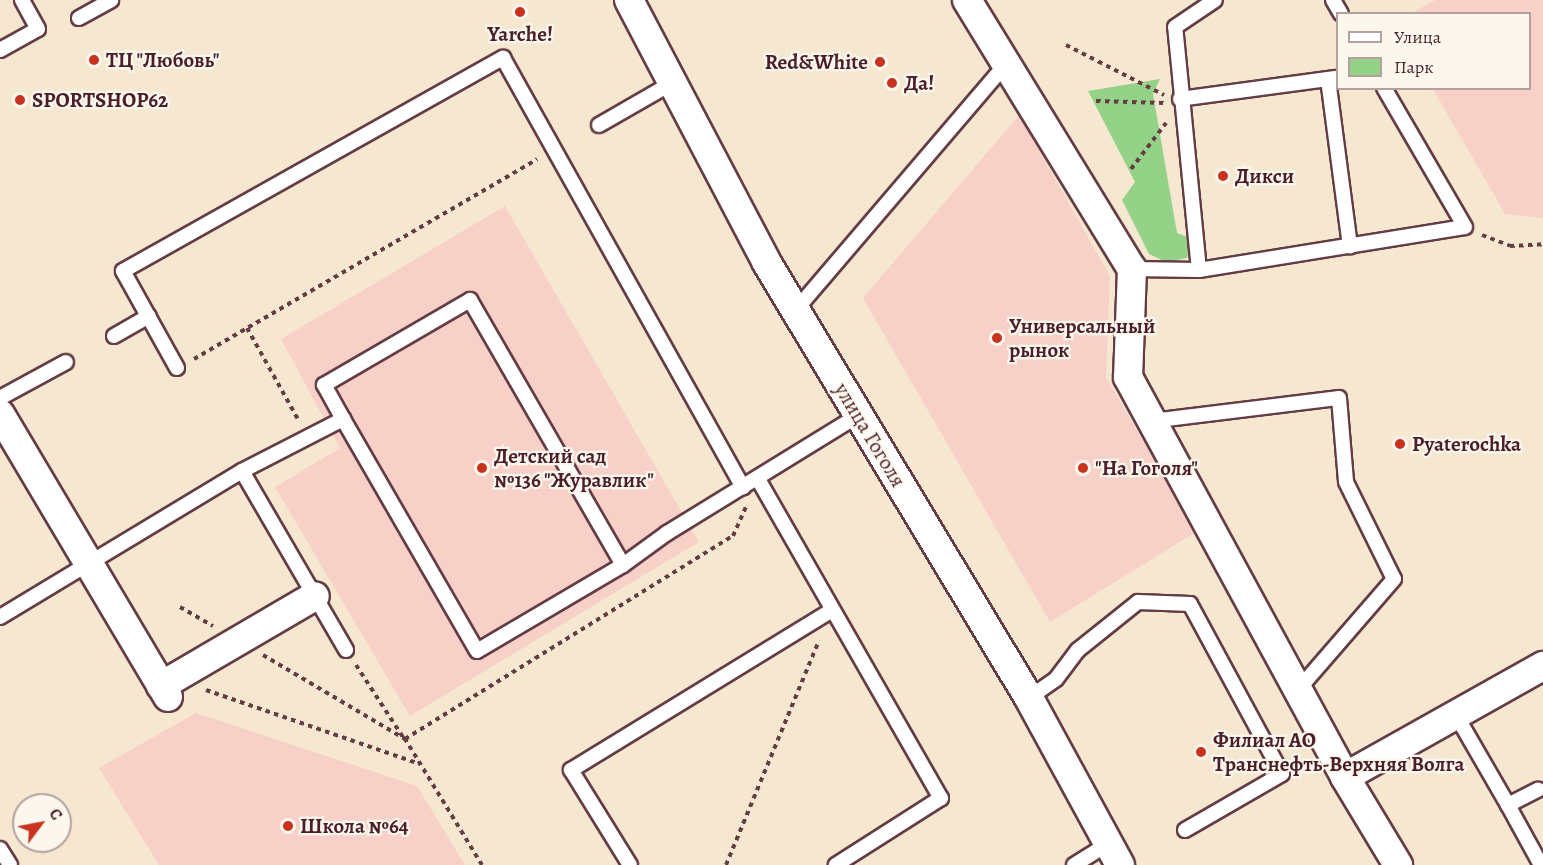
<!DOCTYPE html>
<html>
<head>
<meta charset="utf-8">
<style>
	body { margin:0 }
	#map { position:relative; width:1543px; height:865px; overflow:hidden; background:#f6e7d1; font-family:Alegreya,serif }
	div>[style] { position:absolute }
	.built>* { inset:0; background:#f7d1c8 }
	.green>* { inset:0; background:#93d287 }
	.path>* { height:4px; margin-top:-2px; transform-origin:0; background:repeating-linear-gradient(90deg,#643d44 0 4.5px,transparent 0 9px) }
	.roads { filter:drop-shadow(2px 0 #643d44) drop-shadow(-2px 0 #643d44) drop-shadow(0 2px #643d44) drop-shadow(0 -2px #643d44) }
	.lane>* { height:14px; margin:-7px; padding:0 7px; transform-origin:7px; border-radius:7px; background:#fff }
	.street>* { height:28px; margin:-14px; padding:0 14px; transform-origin:14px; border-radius:14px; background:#fff }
	.dots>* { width:16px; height:16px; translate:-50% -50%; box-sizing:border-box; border:3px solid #fbf7ec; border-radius:50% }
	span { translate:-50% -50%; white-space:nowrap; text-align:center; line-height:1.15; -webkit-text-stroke:4.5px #fbf7ec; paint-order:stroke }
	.poi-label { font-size:21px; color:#4a1f2b; font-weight:700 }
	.left { translate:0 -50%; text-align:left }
	.right { translate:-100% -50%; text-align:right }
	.street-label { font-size:21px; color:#4a1f2b }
	.legend { position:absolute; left:1336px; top:12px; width:195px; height:78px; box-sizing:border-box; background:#fbf7ec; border:2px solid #b4a19f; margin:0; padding:8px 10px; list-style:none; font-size:18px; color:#4a1f2b }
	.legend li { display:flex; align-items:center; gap:12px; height:30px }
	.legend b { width:30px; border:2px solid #b4a19f }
	.north { position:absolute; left:12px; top:793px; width:60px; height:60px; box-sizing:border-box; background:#fbf7ec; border:2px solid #b4a19f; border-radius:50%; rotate:58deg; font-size:16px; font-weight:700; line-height:24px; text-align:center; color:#4a1f2b }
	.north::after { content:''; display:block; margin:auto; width:21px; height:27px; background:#c8321e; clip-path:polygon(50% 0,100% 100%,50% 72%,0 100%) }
</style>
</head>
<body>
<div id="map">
	<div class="built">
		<div style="clip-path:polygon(1435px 0,1543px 0,1543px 218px,1505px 214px,1433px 89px,1530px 88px,1530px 14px,1412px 13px)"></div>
		<div style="clip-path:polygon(1019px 115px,1110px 276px,1106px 377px,1196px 532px,1050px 622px,863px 298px)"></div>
		<div style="clip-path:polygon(505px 206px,699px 542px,410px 716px,275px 487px,340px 448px,281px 339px)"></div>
		<div style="clip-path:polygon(196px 713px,417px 786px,465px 865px,159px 865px,99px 768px)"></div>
	</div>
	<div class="green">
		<div style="clip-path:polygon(1160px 79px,1153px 94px,1177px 233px,1192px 239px,1187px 258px,1166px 262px,1149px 254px,1122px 200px,1135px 182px,1088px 91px)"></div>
	</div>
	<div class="path">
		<div style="left:1066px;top:45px;width:110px;rotate:27deg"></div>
		<div style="left:1096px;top:101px;width:68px;rotate:1.7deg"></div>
		<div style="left:1131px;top:169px;width:58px;rotate:-52.7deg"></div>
		<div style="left:1482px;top:235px;width:30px;rotate:21deg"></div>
		<div style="left:1510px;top:246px;width:33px;rotate:-3deg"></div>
		<div style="left:247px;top:328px;width:107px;rotate:60.8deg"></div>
		<div style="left:194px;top:359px;width:397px;rotate:-30.2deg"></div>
		<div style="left:180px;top:607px;width:38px;rotate:30deg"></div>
		<div style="left:263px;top:655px;width:165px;rotate:30.6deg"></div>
		<div style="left:356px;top:665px;width:86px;rotate:56.9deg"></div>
		<div style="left:206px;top:690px;width:226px;rotate:19.1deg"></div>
		<div style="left:482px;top:865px;width:148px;rotate:-121.4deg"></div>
		<div style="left:405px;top:739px;width:386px;rotate:-31.8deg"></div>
		<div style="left:733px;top:536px;width:32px;rotate:-66deg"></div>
		<div style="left:726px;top:865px;width:243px;rotate:-67.5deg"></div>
	</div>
	<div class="roads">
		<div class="lane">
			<div style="left:1333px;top:0;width:16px;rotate:60deg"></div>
			<div style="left:79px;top:18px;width:37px;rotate:-29deg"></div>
			<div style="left:0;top:50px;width:43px;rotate:-28.9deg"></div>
			<div style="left:38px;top:29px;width:33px;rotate:-119deg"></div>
			<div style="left:1328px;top:79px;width:169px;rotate:82.5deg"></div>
			<div style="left:1180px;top:99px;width:157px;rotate:-7.7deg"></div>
			<div style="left:599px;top:125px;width:84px;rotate:-29.9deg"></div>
			<div style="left:1132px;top:269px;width:67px;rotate:0.9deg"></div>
			<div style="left:1199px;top:270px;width:269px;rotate:-9.2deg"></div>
			<div style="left:1465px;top:227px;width:161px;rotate:-120.2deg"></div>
			<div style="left:1199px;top:270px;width:244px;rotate:-95.6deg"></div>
			<div style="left:1175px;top:27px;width:48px;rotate:-34deg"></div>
			<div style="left:795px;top:311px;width:325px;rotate:-49.5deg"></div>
			<div style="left:114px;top:336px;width:40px;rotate:-29.7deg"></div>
			<div style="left:177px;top:368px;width:111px;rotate:-119.1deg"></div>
			<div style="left:123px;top:271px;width:436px;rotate:-29.3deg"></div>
			<div style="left:503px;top:58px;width:492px;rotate:60.8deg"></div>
			<div style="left:0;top:398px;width:75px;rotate:-28.6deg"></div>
			<div style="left:1151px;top:421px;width:189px;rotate:-7deg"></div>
			<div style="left:1339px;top:398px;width:84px;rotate:85.2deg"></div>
			<div style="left:1346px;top:482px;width:108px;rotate:63.7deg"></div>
			<div style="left:1394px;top:579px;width:147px;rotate:130.9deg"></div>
			<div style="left:242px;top:471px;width:114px;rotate:-27.2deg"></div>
			<div style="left:343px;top:419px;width:39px;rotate:-119deg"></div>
			<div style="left:324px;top:385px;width:169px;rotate:-30.2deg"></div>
			<div style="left:470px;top:300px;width:306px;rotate:60deg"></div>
			<div style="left:623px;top:565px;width:169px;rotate:149.5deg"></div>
			<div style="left:477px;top:651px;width:268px;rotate:-120deg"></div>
			<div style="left:758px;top:479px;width:368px;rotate:60.2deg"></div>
			<div style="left:941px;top:798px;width:125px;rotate:147.5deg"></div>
			<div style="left:623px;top:565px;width:54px;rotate:-36deg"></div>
			<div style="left:667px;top:533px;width:223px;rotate:-31.6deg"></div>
			<div style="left:0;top:617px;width:283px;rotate:-31.1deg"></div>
			<div style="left:242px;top:471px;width:207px;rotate:59.8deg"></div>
			<div style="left:1029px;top:698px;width:33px;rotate:-35deg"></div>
			<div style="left:1056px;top:679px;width:36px;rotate:-53deg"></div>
			<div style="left:1078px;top:650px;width:77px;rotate:-38.7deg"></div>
			<div style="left:1138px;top:602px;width:52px;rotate:2.2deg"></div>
			<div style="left:1190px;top:604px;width:193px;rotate:61.6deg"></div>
			<div style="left:1282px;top:774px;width:112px;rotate:150deg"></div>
			<div style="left:1456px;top:715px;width:104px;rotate:60deg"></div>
			<div style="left:1508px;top:805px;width:34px;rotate:-27deg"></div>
			<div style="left:1508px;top:805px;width:68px;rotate:61.2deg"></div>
			<div style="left:0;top:849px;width:19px;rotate:58deg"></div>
			<div style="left:630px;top:865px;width:112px;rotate:-121.8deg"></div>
			<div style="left:571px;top:770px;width:306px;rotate:-31.5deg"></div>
			<div style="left:1074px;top:865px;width:40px;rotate:-32deg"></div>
		</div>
		<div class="street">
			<div style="left:629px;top:0;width:297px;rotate:62.3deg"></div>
			<div style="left:767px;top:263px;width:508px;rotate:58.94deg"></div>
			<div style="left:1029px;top:698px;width:190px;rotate:61.4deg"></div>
			<div style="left:967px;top:0;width:316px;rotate:58.5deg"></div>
			<div style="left:1132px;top:269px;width:108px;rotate:92.1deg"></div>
			<div style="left:1128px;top:377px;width:455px;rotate:61.5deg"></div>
			<div style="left:1345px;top:777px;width:103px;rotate:58.9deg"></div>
			<div style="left:0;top:414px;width:329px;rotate:59.3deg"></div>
			<div style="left:161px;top:686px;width:178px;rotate:-30.3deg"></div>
			<div style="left:1345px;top:777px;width:227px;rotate:-29.3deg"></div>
		</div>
	</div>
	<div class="dots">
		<div style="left:520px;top:12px;background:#c8321e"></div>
		<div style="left:94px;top:60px;background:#c8321e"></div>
		<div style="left:880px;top:62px;background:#c8321e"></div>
		<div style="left:892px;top:83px;background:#c8321e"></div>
		<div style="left:20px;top:100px;background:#c8321e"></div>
		<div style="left:1223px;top:176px;background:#c8321e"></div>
		<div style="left:997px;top:338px;background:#c8321e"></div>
		<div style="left:1400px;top:444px;background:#c8321e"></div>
		<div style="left:482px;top:468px;background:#c8321e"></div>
		<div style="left:1083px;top:468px;background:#c8321e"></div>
		<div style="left:1201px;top:752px;background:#c8321e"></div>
		<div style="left:288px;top:826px;background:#c8321e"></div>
	</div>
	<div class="poi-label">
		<span style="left:520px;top:34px">Yarche!</span>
		<span class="left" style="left:106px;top:60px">ТЦ "Любовь"</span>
		<span class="right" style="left:868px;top:62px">Red&amp;White</span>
		<span class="left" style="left:904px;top:83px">Да!</span>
		<span class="left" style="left:32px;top:100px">SPORTSHOP62</span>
		<span class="left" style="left:1235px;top:176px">Дикси</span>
		<span class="left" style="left:1009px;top:338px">Универсальный<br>рынок</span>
		<span class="left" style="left:1412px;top:444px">Pyaterochka</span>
		<span class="left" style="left:494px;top:468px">Детский сад<br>№136 "Журавлик"</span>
		<span class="left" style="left:1095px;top:468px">"На Гоголя"</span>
		<span class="left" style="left:1213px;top:752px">Филиал АО<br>Транснефть-Верхняя Волга</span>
		<span class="left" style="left:300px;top:826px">Школа №64</span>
	</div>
	<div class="street-label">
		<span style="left:870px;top:435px;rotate:59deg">улица Гоголя</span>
	</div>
	<ul class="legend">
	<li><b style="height:8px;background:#fff"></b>Улица</li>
	<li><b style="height:16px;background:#93d287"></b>Парк</li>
	</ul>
	<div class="north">С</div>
</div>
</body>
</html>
